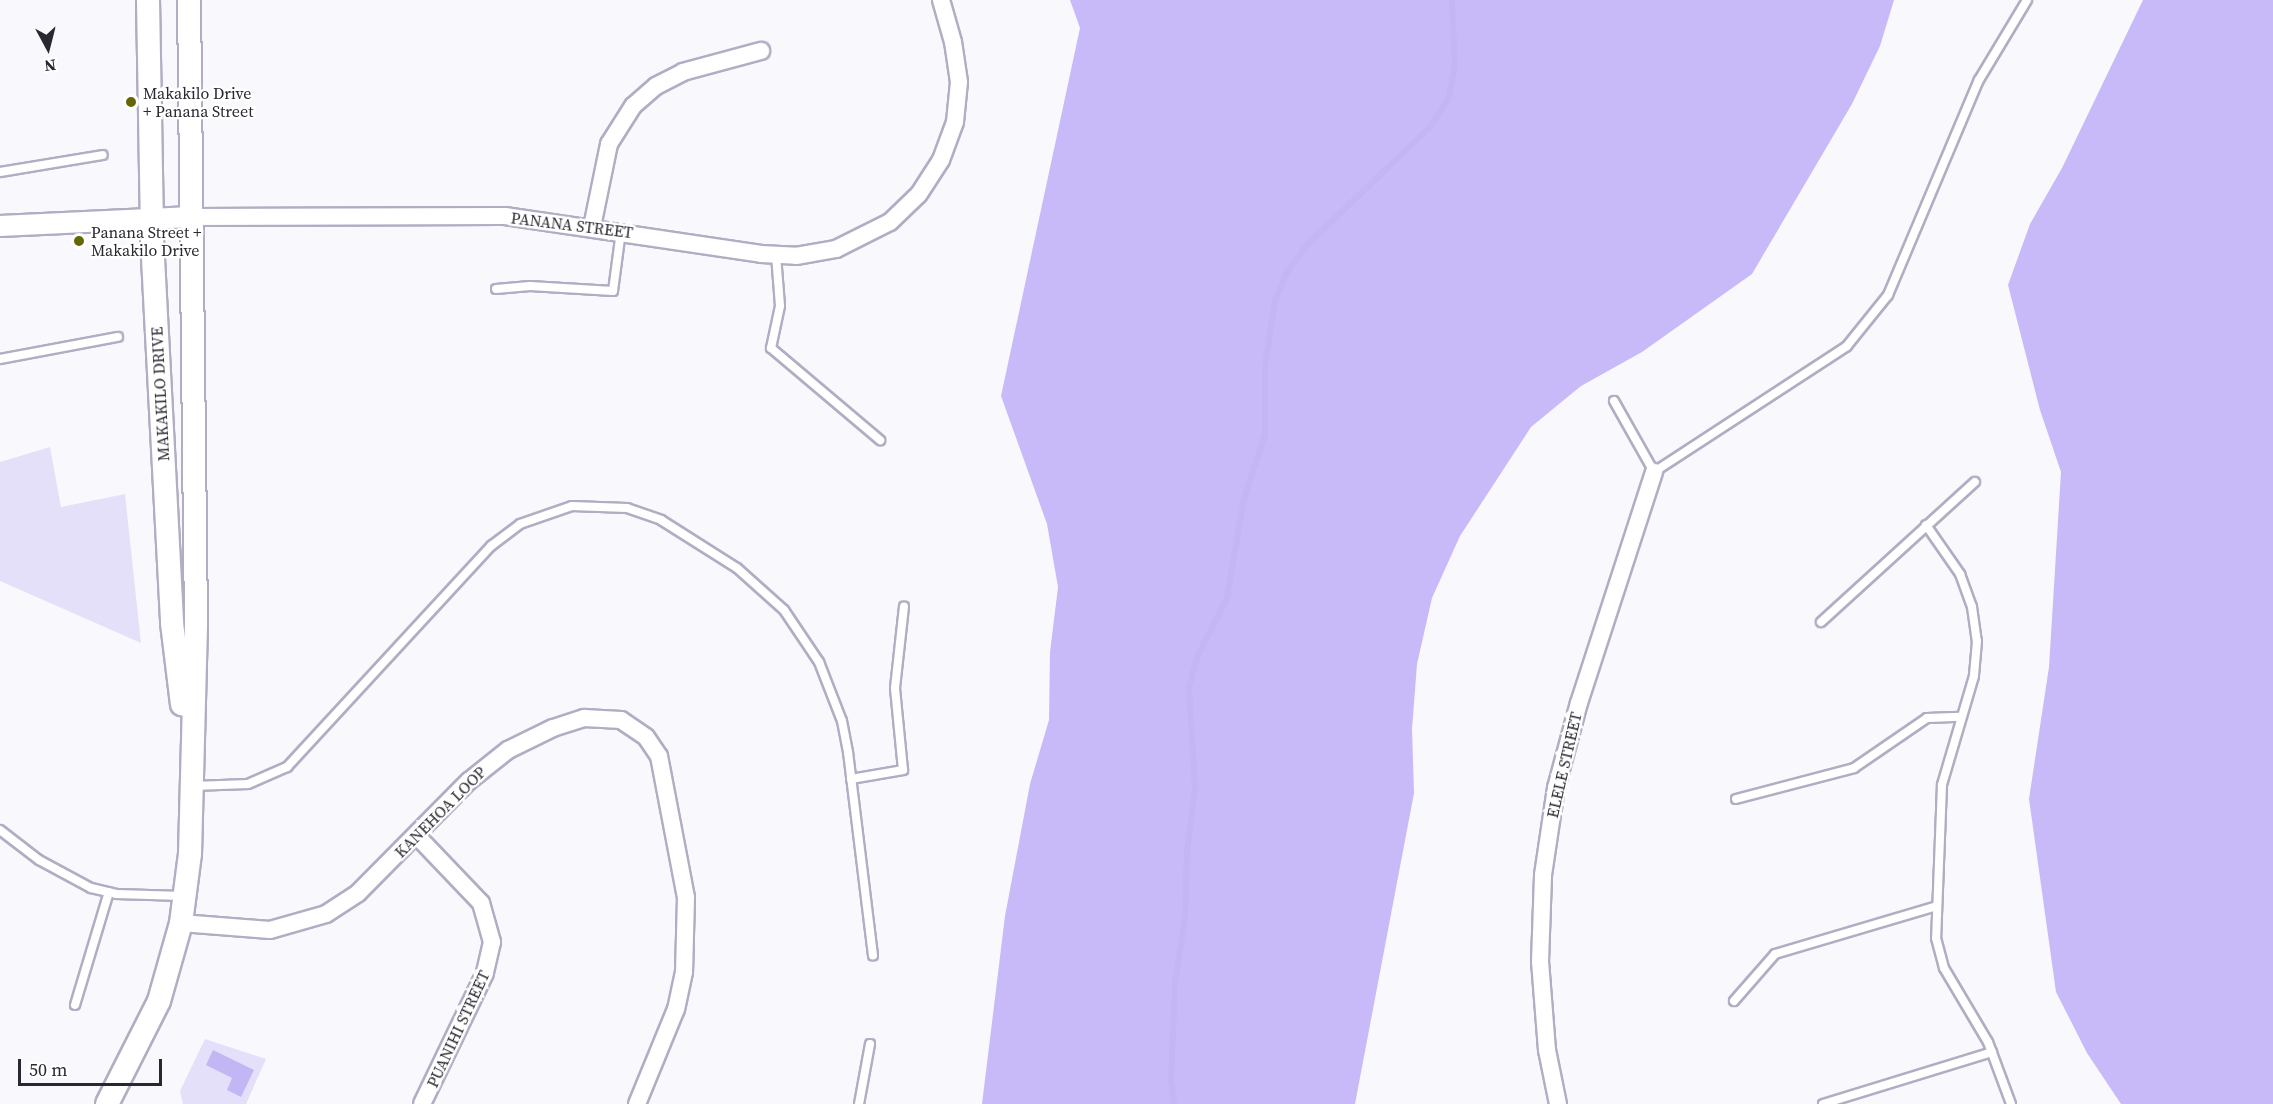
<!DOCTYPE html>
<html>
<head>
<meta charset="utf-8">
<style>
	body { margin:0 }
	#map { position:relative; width:2273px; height:1104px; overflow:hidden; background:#f9f8fd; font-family:"Source Serif 4",serif }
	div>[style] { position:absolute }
	.green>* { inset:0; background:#e5e0f9 }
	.forest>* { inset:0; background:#c8baf8 }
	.water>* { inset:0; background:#c3b6f4 }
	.stream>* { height:6px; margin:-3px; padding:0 3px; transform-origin:3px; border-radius:3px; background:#c3b6f4 }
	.roads { filter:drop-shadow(2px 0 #b2adc3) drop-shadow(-2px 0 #b2adc3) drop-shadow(0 2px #b2adc3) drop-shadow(0 -2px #b2adc3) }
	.service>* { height:8px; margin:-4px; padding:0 4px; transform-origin:4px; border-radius:4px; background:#fff }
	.minor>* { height:16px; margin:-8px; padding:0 8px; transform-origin:8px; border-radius:8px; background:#fff }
	.tertiary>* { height:20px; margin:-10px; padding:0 10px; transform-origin:10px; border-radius:10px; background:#fff }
	.secondary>* { height:22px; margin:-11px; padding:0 11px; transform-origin:11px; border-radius:11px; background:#fff }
	.dots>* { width:16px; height:16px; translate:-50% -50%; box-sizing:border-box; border:3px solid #fff; border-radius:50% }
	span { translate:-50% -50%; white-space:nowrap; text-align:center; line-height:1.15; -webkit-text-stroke:4.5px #fff; paint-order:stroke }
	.poi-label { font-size:16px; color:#292830 }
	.left { translate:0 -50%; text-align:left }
	.street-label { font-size:16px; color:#292830 }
	.north { position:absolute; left:18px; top:18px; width:60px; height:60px; -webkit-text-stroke:4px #fff; paint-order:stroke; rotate:173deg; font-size:16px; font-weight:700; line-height:24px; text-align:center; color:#292830 }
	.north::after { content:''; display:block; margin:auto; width:21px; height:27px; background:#292830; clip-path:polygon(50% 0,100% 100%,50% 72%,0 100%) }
	.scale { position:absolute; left:18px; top:1059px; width:144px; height:27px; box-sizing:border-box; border:3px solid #292830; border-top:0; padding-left:8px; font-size:18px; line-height:21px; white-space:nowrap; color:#292830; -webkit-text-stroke:4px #fff; paint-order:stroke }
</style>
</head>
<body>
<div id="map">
	<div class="green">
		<div style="clip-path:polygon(50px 447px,61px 507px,125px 494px,141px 643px,0 581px,0 462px)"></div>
		<div style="clip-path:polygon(205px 1039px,266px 1059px,246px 1104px,183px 1104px,180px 1091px)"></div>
	</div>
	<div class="forest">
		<div style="clip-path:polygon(1070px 0,1894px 0,1880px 46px,1852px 104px,1752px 274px,1642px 352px,1581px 386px,1531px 427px,1460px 536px,1432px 598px,1417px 664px,1412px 729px,1414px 793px,1355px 1104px,982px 1104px,1005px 916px,1030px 784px,1049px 720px,1050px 652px,1058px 587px,1047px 524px,1001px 396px,1080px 28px)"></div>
		<div style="clip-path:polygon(2143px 0,2273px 0,2273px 1104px,2121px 1104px,2087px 1053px,2056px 992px,2029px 799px,2049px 667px,2061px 472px,2040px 410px,2008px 285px,2030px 224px,2062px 168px)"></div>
	</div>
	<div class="water">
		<div style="clip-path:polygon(213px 1050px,254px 1070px,241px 1097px,227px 1090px,232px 1078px,206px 1065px)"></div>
	</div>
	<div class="stream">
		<div style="left:1174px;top:1104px;width:23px;rotate:-97deg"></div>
		<div style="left:1171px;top:1081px;width:97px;rotate:-87.6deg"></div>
		<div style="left:1175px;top:984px;width:67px;rotate:-81.4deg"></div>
		<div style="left:1185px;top:918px;width:65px;rotate:-88.2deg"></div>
		<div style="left:1187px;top:853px;width:65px;rotate:-83deg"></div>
		<div style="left:1195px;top:788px;width:101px;rotate:-93.4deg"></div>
		<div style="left:1189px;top:687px;width:33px;rotate:-74deg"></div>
		<div style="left:1198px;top:655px;width:64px;rotate:-63deg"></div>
		<div style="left:1227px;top:598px;width:100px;rotate:-80.3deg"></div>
		<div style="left:1244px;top:499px;width:68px;rotate:-72.1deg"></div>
		<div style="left:1265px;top:434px;width:68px;rotate:-90deg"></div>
		<div style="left:1265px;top:366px;width:66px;rotate:-81.3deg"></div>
		<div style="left:1275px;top:301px;width:31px;rotate:-68deg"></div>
		<div style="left:1287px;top:272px;width:34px;rotate:-53deg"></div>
		<div style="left:1307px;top:245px;width:170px;rotate:-43.8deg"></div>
		<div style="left:1430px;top:127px;width:33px;rotate:-57deg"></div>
		<div style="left:1448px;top:99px;width:33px;rotate:-78deg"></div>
		<div style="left:1455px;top:67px;width:67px;rotate:-92.6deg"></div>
	</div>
	<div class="roads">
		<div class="service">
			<div style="left:0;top:172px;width:104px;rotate:-9.4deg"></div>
			<div style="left:776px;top:255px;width:51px;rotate:85.5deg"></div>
			<div style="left:780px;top:306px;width:43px;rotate:102.1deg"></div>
			<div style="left:771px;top:348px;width:143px;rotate:40.2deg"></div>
			<div style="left:496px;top:289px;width:34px;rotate:-5deg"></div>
			<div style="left:530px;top:286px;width:83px;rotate:3.4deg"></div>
			<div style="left:613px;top:291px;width:61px;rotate:-82.4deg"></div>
			<div style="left:0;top:359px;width:120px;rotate:-10.6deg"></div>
			<div style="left:1614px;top:401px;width:81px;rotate:60.6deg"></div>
			<div style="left:1654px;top:472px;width:230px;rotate:-33.1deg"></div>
			<div style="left:1847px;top:346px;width:65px;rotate:-51.2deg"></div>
			<div style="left:1888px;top:295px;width:233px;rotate:-67.1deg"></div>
			<div style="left:1979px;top:80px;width:93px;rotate:-59deg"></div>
			<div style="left:1926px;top:525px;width:60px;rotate:55.2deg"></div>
			<div style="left:1960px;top:574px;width:35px;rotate:70deg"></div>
			<div style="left:1972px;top:607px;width:34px;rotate:82deg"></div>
			<div style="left:1977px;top:641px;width:35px;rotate:95deg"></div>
			<div style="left:1974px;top:676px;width:114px;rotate:106.4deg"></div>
			<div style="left:1942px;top:785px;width:153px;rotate:92.2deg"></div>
			<div style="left:1936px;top:938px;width:31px;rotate:75deg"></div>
			<div style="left:1944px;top:968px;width:86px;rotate:59.3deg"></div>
			<div style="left:1988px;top:1042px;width:66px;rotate:69.6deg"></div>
			<div style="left:1821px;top:622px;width:208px;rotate:-42.3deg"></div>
			<div style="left:851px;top:779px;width:53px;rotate:-9.8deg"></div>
			<div style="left:903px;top:770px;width:82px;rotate:-95.6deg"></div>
			<div style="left:895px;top:688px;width:82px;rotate:-83.7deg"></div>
			<div style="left:193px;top:786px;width:55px;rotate:-2.1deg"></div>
			<div style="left:248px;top:784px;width:43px;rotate:-23.6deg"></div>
			<div style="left:287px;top:767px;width:301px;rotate:-47.3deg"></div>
			<div style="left:491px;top:546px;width:36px;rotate:-37deg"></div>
			<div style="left:520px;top:524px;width:55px;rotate:-19.1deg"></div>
			<div style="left:572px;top:506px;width:55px;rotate:2.1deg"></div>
			<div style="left:627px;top:508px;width:36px;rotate:19deg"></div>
			<div style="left:661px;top:520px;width:90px;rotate:32.3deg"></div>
			<div style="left:737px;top:568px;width:63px;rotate:41.8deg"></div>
			<div style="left:784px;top:610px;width:63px;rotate:56.1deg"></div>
			<div style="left:819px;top:662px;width:63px;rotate:68.7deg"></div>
			<div style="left:842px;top:721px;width:32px;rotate:79deg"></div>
			<div style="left:848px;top:752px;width:205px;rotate:83deg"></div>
			<div style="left:1736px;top:799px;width:122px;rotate:-14.7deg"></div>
			<div style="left:1854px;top:768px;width:88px;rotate:-34.4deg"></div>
			<div style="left:1927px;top:718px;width:34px;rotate:-2deg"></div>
			<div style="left:0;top:830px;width:49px;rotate:37.6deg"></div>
			<div style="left:39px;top:860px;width:59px;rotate:28.3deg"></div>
			<div style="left:91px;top:888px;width:26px;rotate:13deg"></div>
			<div style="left:116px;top:894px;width:67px;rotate:1.7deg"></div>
			<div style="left:1734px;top:1001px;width:62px;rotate:-48.9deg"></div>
			<div style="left:1775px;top:954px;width:169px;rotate:-16.5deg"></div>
			<div style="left:75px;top:1005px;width:118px;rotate:-73.3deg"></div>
			<div style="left:859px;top:1104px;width:61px;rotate:-79.6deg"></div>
			<div style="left:1823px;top:1104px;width:177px;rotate:-17.1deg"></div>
		</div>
		<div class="minor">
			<div style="left:192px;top:217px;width:313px;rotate:-0.2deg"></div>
			<div style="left:505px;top:216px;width:259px;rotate:8.4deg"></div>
			<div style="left:761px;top:254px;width:35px;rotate:3deg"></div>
			<div style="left:796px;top:256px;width:41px;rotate:-9.9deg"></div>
			<div style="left:836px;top:249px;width:60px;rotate:-26.6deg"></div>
			<div style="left:890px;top:222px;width:40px;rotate:-44deg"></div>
			<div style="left:919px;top:194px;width:40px;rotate:-57.1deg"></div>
			<div style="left:941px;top:160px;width:40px;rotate:-69.8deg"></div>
			<div style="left:955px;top:122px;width:40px;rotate:-84.3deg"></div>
			<div style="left:959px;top:82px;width:40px;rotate:-98.5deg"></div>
			<div style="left:953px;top:42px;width:44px;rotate:-105.9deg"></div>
			<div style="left:592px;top:227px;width:85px;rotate:-78.4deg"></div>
			<div style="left:609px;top:144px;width:45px;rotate:-57.7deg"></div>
			<div style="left:633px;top:106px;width:30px;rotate:-41deg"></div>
			<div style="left:656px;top:86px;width:30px;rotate:-27deg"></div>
			<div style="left:683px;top:72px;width:81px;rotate:-15.1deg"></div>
			<div style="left:417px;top:836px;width:93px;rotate:46.3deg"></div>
			<div style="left:481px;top:903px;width:41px;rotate:74.2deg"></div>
			<div style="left:492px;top:942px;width:32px;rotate:103deg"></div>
			<div style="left:485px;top:973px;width:145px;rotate:115.7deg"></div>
			<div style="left:181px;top:923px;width:89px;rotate:4.5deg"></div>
			<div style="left:270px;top:930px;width:58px;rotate:-15.9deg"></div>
			<div style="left:326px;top:914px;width:38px;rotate:-33deg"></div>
			<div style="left:358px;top:893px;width:158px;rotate:-45.3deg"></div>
			<div style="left:469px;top:781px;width:50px;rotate:-38.5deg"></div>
			<div style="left:508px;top:750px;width:50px;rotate:-26.1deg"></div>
			<div style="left:553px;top:728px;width:33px;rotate:-18deg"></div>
			<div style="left:584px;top:718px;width:37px;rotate:3deg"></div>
			<div style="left:621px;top:720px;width:30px;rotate:34deg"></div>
			<div style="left:646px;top:737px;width:23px;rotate:56deg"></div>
			<div style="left:659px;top:756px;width:144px;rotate:79.2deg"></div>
			<div style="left:686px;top:897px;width:75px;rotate:91.5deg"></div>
			<div style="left:684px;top:972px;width:38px;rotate:102deg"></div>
			<div style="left:676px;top:1009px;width:103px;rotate:112.3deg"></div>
			<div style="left:1558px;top:1104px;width:55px;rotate:-101.5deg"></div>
			<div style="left:1547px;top:1050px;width:88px;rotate:-94.5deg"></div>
			<div style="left:1540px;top:962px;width:87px;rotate:-88deg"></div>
			<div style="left:1543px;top:875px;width:88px;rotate:-81.5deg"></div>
			<div style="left:1556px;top:788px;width:88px;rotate:-74.9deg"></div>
			<div style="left:1579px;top:703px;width:243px;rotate:-72deg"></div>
		</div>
		<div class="tertiary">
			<div style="left:0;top:226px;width:192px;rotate:-2.7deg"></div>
		</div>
		<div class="secondary">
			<div style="left:148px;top:0;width:239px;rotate:89deg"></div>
			<div style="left:152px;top:239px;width:385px;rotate:87deg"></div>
			<div style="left:172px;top:623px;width:82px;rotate:83deg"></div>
			<div style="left:107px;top:1104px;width:115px;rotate:-63.2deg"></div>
			<div style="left:159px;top:1001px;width:81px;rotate:-74.2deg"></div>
			<div style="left:181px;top:923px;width:70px;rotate:-82.6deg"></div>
			<div style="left:190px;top:854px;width:230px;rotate:-88.5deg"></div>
			<div style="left:196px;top:624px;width:624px;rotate:-90.64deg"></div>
		</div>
	</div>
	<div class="dots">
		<div style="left:131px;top:102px;background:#646704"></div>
		<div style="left:79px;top:241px;background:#646704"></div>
	</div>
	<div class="poi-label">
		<span class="left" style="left:143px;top:102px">Makakilo Drive<br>+ Panana Street</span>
		<span class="left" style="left:91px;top:241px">Panana Street +<br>Makakilo Drive</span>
	</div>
	<div class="street-label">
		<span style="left:572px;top:225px;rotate:7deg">PANANA STREET</span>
		<span style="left:160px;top:394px;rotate:-93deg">MAKAKILO DRIVE</span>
		<span style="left:1564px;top:765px;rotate:-77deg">ELELE STREET</span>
		<span style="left:440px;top:812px;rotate:-45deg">KANEHOA LOOP</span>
		<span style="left:458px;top:1029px;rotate:-65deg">PUANIHI STREET</span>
	</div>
	<div class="north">N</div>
	<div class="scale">50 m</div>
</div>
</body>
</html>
